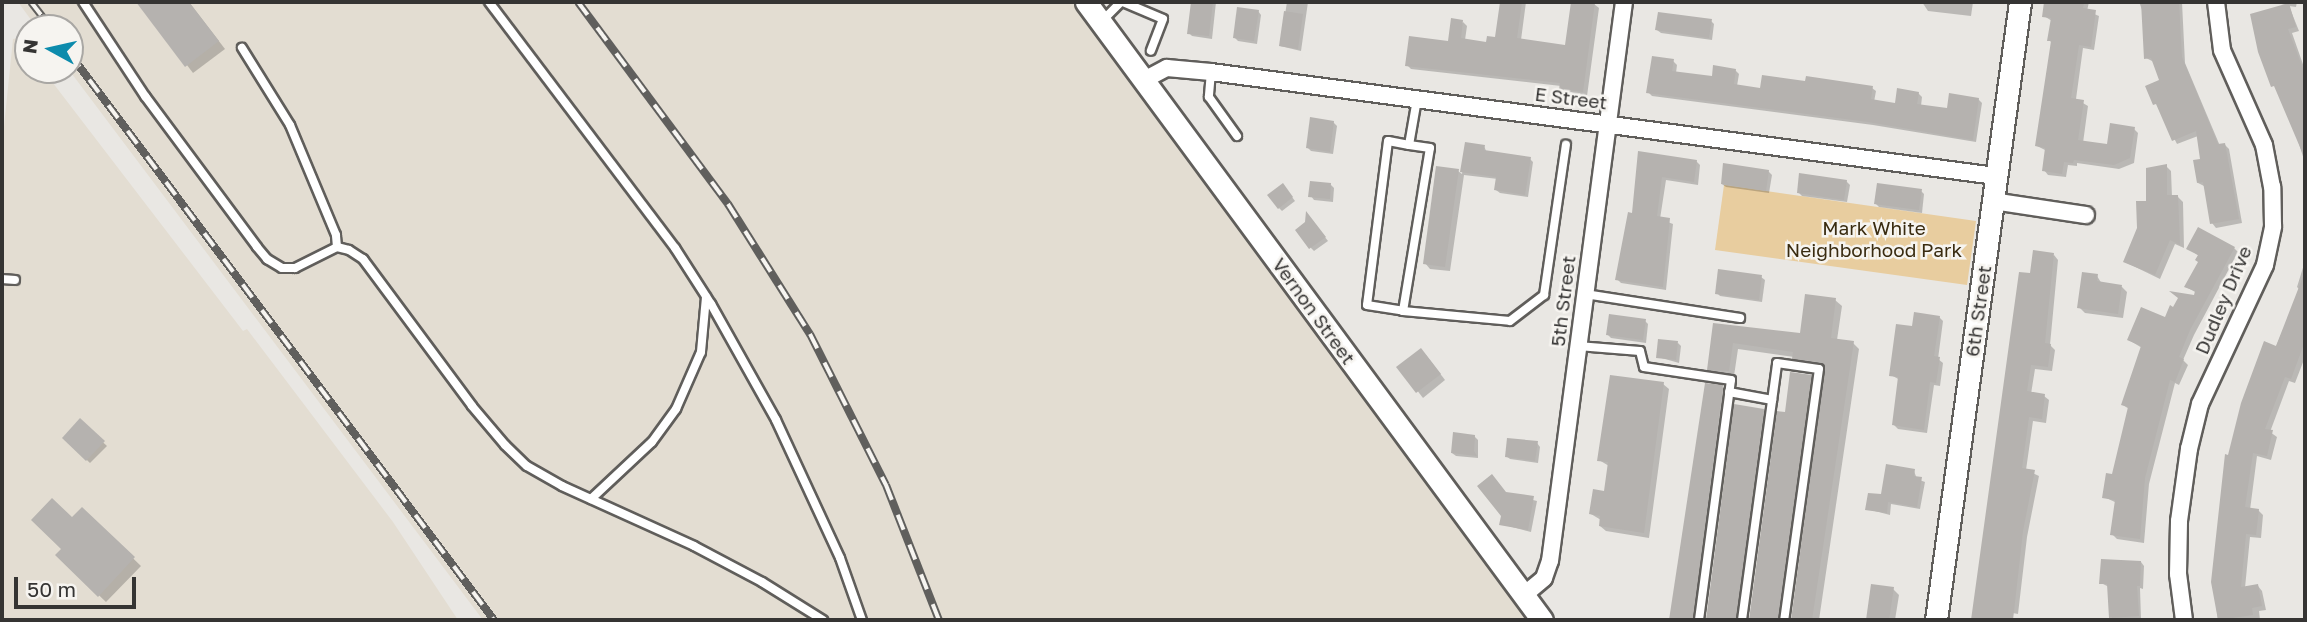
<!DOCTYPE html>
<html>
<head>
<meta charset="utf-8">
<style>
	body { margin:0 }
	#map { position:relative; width:2307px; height:622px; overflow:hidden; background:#e9e7e3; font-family:"Golos Text",sans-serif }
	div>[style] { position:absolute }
	.built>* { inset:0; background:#e3ddd2 }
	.green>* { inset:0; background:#e8cd9f }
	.shadow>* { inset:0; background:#0003 }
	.building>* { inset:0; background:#b5b2af }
	.roads { filter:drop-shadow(2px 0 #605e5b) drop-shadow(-2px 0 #605e5b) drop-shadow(0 2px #605e5b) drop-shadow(0 -2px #605e5b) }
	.lane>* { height:8px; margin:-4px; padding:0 4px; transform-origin:4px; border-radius:4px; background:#fff }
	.street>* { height:16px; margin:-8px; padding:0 8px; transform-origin:8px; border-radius:8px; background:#fff }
	.secondary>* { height:21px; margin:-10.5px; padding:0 10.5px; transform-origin:10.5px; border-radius:10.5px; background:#fff }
	.rail>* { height:8px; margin-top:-4px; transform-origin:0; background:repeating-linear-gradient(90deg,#f6f4f0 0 16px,#605f5d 0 32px); box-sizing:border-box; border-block:2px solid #605f5d }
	span { translate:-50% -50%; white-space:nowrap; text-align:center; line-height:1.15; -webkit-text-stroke:5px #f6f4f0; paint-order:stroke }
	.street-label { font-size:19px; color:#353433 }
	.park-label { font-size:19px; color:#392b10 }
	.frame { position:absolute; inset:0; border:4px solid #353433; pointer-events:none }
	.north { position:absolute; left:14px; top:14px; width:70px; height:70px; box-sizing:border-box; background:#f6f4f0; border:2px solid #a9a7a4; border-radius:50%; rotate:278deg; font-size:19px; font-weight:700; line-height:28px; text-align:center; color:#353433 }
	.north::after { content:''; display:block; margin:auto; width:24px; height:32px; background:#0c8bac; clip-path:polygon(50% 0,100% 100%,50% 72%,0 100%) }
	.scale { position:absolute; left:14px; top:577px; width:122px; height:32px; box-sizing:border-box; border:4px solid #353433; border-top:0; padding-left:9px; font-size:21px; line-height:24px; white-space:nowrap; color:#353433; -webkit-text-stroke:5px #f6f4f0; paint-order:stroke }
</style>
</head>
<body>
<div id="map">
	<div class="built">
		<div style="clip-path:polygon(18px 2px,1074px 2px,1537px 620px,483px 620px,69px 70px,70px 28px,37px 28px)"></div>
		<div style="clip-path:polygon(18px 38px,28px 51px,28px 70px,43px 70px,243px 331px,247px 329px,393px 522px,458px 620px,2px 620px,2px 146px,13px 39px)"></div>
	</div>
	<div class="green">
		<div style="clip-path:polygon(1724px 185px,1976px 221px,1967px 285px,1715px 250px)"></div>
	</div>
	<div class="shadow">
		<div style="clip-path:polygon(139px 2px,189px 2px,225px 49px,193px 73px)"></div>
		<div style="clip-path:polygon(1192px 2px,1216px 2px,1212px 39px,1192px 36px,1189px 33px)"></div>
		<div style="clip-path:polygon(1287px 2px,1308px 2px,1301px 51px,1280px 46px)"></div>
		<div style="clip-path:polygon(1502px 2px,1526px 2px,1521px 40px,1567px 47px,1572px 2px,1594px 4px,1599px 8px,1587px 96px,1565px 93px,1561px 86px,1411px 69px,1407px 65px,1449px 43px,1463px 22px,1467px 26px,1465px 40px,1488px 44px,1497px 39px)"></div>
		<div style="clip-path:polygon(1922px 2px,1973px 2px,1971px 16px,1928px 11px)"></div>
		<div style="clip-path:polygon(2057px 2px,2089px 2px,2087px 11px,2099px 16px,2094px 50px,2083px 48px,2076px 99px,2088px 106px,2083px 143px,2108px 146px,2134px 129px,2138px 133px,2134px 163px,2119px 169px,2077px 163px,2077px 166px,2068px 165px,2066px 177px,2048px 175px,2044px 170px,2047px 151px,2037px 146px,2053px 44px,2049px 40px,2052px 21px,2044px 16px,2057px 6px)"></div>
		<div style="clip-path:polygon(2139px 2px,2182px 2px,2185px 63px,2220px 146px,2225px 145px,2229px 149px,2242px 223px,2216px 228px,2212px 223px,2206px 187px,2198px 183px,2202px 160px,2198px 136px,2177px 144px,2148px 87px,2161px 81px,2154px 62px,2146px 58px,2143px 12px)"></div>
		<div style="clip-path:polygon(2269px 2px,2297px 2px,2296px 7px,2289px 6px,2299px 31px,2292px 33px,2305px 70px,2305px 163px,2295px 131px,2260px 51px,2287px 5px)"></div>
		<div style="clip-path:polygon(1258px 11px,1261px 15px,1257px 44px,1238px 41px,1235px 38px)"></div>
		<div style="clip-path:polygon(1711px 21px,1714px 24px,1712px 40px,1661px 33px,1657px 30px)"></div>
		<div style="clip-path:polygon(1673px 61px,1677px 65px,1676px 73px,1713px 78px,1735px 70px,1739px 74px,1737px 86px,1761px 90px,1872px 88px,1876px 91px,1874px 102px,1897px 105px,1918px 93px,1922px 97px,1921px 106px,1948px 110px,1978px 99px,1982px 103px,1976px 142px,1873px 125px,1652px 96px,1648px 92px)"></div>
		<div style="clip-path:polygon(1333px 122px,1337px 126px,1333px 154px,1311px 151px,1308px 148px)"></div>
		<div style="clip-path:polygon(1466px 144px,1484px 146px,1487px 153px,1530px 159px,1533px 162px,1528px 197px,1500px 193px,1496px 190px,1498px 179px,1464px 175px,1450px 271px,1430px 269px,1425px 263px,1458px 171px,1462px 174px)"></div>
		<div style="clip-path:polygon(1640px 153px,1696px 161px,1700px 165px,1698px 185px,1666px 180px,1660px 219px,1673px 224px,1666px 290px,1621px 283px,1617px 279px,1634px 215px)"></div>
		<div style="clip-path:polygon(2166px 166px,2171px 171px,2172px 197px,2178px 197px,2183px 202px,2184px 248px,2175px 244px,2160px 279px,2125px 262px)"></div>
		<div style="clip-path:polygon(1768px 171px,1772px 175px,1769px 193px,1726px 187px,1722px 184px)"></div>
		<div style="clip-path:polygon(1846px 181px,1850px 185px,1847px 202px,1802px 196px,1798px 192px)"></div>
		<div style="clip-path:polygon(1331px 185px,1334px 188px,1333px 202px,1314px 200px,1311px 196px)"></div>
		<div style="clip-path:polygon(1286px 189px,1295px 201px,1282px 211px,1279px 208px)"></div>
		<div style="clip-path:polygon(1921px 191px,1924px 194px,1922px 213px,1879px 207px,1875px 203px)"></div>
		<div style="clip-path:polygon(1308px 215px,1328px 241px,1314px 251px,1311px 248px)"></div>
		<div style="clip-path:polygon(2188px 248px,2234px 248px,2238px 252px,2194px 335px,2183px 360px,2188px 365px,2179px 385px,2175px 383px,2149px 484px,2144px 543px,2117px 539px,2112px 534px,2117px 503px,2104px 497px,2113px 475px,2129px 409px,2123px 405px,2142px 348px,2129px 340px,2166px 320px,2174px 309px,2196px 297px,2197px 293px,2186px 287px,2200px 263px,2199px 256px)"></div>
		<div style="clip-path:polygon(2054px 255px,2058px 260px,2050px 345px,2055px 350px,2052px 371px,2035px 369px,2031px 394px,2044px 396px,2049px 400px,2046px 423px,2033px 421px,2026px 470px,2039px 476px,2027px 537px,2018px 614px,2007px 612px,2006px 620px,1973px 620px,2020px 274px,2031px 275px)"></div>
		<div style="clip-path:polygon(2305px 261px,2305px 357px,2295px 383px,2289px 381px,2270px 432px,2277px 437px,2271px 460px,2257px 456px,2250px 510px,2258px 510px,2263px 515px,2261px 538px,2250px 537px,2245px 588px,2258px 586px,2262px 591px,2266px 610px,2259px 611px,2260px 620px,2218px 620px,2213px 582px,2229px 457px,2300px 290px,2297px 287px)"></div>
		<div style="clip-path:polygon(2097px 276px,2102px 284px,2122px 287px,2127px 292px,2123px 318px,2085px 313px,2079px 307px)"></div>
		<div style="clip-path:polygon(1761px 277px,1765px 280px,1762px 302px,1720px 296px,1717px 293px)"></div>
		<div style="clip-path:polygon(1835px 300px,1842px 306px,1837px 340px,1853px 343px,1859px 349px,1819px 620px,1792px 620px,1827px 368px,1800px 364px,1794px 357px,1738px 349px,1734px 376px,1714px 375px,1708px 369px,1715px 325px,1801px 335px)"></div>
		<div style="clip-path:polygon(1939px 317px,1943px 321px,1938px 359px,1943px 363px,1940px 386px,1934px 385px,1927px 433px,1898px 429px,1894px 425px,1900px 380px,1891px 375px)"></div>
		<div style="clip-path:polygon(1645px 321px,1648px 324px,1646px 343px,1611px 338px,1608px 335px)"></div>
		<div style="clip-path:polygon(1678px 343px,1681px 346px,1679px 363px,1658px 357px)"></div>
		<div style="clip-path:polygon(1426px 355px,1445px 380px,1423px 398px,1399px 367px)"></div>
		<div style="clip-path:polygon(1811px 376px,1817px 382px,1784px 620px,1750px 620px,1779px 413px,1786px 414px)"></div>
		<div style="clip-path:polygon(1663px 384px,1669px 389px,1649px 538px,1606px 531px,1600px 526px,1601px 520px,1591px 514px,1605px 493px,1609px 466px,1599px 460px)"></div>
		<div style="clip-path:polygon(1706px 385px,1722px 387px,1728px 393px,1699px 620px,1671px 620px)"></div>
		<div style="clip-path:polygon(1736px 406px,1763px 410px,1769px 416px,1742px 620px,1707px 620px)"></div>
		<div style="clip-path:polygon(80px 421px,107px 446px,90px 463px,64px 438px)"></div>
		<div style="clip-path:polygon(1474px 436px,1478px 440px,1478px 458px,1456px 456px,1452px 453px)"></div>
		<div style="clip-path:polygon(1537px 443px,1540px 447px,1538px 463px,1510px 459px,1506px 456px)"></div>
		<div style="clip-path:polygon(1914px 471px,1917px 479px,1925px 482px,1920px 509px,1891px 504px,1890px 515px,1867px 509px)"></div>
		<div style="clip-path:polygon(1506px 493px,1537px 501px,1531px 532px,1501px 524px)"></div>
		<div style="clip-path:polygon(82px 509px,141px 566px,106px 602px,57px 555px,63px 549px,72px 519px)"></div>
		<div style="clip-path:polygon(2141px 562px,2144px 566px,2143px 589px,2140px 588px,2141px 619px,2114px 620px,2111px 617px,2109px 587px,2101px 583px)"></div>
		<div style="clip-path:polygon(1872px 586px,1893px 589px,1899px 595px,1895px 620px,1868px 620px)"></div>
	</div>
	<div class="building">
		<div style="clip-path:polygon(136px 2px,189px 2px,219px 41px,185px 67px)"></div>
		<div style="clip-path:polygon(1191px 2px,1213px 2px,1209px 36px,1187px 34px)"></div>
		<div style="clip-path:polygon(1500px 2px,1522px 2px,1517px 38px,1565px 45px,1571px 2px,1595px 2px,1583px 92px,1559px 89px,1560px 83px,1405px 66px,1409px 36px,1448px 41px,1451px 18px,1463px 20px,1461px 38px,1486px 42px,1487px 36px,1495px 37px)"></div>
		<div style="clip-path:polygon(2044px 2px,2084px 2px,2083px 8px,2096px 10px,2091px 47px,2079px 45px,2071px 98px,2084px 100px,2078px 140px,2107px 144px,2110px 123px,2135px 127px,2130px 158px,2114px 165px,2074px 160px,2073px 163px,2064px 162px,2062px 174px,2042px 171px,2045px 148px,2035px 146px,2051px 41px,2047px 41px,2051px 18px,2042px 17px)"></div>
		<div style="clip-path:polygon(2141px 2px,2179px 2px,2182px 57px,2218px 144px,2225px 143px,2239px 219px,2210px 224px,2203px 182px,2197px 183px,2193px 160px,2200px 159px,2196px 131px,2172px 141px,2156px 104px,2153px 105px,2145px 86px,2159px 80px,2151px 58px,2144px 59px)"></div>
		<div style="clip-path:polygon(2289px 3px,2296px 27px,2288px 29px,2305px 74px,2305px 159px,2274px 86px,2271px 87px,2258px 52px,2250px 14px)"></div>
		<div style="clip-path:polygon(1237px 7px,1259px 10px,1254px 41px,1233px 38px)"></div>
		<div style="clip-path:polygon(1284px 11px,1303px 14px,1298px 49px,1279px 46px)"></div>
		<div style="clip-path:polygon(1658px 12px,1712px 19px,1709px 38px,1655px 30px)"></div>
		<div style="clip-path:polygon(1652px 56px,1674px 59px,1672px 71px,1712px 76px,1713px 65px,1736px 69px,1734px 84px,1760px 88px,1762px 75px,1805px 81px,1806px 76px,1873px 86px,1871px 99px,1895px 103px,1897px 88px,1919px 92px,1917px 104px,1947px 108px,1949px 93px,1979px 98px,1973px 140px,1868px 122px,1646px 93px)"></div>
		<div style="clip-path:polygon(1310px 117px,1334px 121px,1330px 152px,1306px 148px)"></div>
		<div style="clip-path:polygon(1465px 142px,1485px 145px,1484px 150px,1531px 157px,1525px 195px,1494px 190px,1496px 177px,1460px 172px)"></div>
		<div style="clip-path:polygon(1638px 151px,1697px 160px,1694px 182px,1662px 177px,1657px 216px,1670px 218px,1663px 287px,1615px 280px,1628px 212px,1632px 213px)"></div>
		<div style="clip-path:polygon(1723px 163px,1769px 170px,1766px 191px,1721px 184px)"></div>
		<div style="clip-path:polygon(2167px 164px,2167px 195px,2178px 195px,2180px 245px,2170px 240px,2155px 275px,2123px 262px,2137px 228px,2136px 201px,2146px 201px,2146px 168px)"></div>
		<div style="clip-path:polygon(1436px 166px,1459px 169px,1445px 267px,1423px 264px)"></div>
		<div style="clip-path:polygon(1799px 173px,1847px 180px,1844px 200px,1797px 193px)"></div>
		<div style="clip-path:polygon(1310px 181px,1331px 183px,1330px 199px,1308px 197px)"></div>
		<div style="clip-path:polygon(1283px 183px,1293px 197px,1278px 209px,1267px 195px)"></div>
		<div style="clip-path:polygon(1877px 183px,1922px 189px,1919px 210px,1874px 204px)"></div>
		<div style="clip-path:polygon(1306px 211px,1326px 237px,1309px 249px,1295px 230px,1305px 222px)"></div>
		<div style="clip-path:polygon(2198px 227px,2235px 247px,2190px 330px,2179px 357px,2184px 359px,2175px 382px,2170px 380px,2145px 478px,2140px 539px,2110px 535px,2115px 500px,2102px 498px,2106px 473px,2112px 474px,2128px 407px,2121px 405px,2141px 346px,2127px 340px,2141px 307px,2165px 317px,2170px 305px,2173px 307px,2178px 298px,2169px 291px,2194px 295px,2195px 291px,2184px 287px,2198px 262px,2195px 260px,2198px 255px,2186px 249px)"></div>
		<div style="clip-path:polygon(2033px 250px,2054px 253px,2045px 343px,2051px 344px,2048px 367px,2031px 365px,2027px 391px,2045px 394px,2042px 419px,2029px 417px,2022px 468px,2035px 470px,2023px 531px,2013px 620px,1971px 620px,2019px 272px,2030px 273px)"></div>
		<div style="clip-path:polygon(1718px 269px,1762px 275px,1759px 300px,1715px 294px)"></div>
		<div style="clip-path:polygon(2082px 272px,2098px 274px,2097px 281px,2122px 285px,2118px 314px,2077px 308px)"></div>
		<div style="clip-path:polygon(2304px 274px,2305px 341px,2291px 379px,2285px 377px,2265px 429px,2273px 430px,2267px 456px,2253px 453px,2245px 507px,2259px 509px,2256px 535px,2246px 534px,2241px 587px,2258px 584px,2262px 606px,2252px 608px,2253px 615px,2218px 620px,2211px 582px,2225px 454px,2228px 455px,2241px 403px,2264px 341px,2276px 346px)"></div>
		<div style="clip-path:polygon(1805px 294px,1836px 298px,1831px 338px,1854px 341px,1812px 620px,1791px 620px,1825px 367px,1820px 362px,1792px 359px,1793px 352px,1733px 343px,1729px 371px,1707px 370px,1713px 323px,1800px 333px)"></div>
		<div style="clip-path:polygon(1914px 312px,1940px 316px,1934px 356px,1940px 357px,1936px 383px,1930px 382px,1924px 430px,1892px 425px,1898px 377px,1889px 376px,1896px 324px,1912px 326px)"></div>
		<div style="clip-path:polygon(1609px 314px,1646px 319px,1643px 340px,1606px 335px)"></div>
		<div style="clip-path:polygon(1658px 339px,1678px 341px,1676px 360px,1656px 358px)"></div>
		<div style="clip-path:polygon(1421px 348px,1441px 374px,1416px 393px,1396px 367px)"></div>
		<div style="clip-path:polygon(1790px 372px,1812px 375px,1778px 620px,1749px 620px,1777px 411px,1785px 412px)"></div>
		<div style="clip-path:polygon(1610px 375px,1664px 382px,1644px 533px,1599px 526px,1600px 516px,1589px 514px,1593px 489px,1604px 491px,1608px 462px,1597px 461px)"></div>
		<div style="clip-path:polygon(1705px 383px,1723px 385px,1693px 620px,1669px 620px)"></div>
		<div style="clip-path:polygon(1734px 404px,1764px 409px,1736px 620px,1706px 620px)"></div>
		<div style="clip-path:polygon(80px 418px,105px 441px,86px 461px,62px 438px)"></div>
		<div style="clip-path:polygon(1453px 432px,1475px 435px,1474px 451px,1477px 456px,1451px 453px)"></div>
		<div style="clip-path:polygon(1507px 438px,1538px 441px,1535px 461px,1505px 457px)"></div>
		<div style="clip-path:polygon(1886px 464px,1915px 469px,1914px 476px,1922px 477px,1917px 507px,1888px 502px,1887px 513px,1865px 510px,1868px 493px,1881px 494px)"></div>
		<div style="clip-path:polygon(1492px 474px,1506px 492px,1534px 496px,1528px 530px,1499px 525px,1501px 516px,1477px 486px)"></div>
		<div style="clip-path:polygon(52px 498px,72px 517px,82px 507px,135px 557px,98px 597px,55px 555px,61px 549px,31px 520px)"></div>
		<div style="clip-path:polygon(2101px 559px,2141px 561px,2140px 586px,2137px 586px,2139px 616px,2109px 618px,2107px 584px,2099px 584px)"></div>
		<div style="clip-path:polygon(1871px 584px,1894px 587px,1889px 620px,1866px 620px)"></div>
	</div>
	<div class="roads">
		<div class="lane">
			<div style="left:83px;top:2px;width:113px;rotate:56.6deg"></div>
			<div style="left:145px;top:96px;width:188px;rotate:53.4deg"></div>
			<div style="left:257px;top:247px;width:16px;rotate:50deg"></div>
			<div style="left:267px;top:259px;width:17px;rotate:31deg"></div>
			<div style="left:282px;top:268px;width:13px"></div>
			<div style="left:295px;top:268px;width:47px;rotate:-26.6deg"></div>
			<div style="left:337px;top:247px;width:12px;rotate:-95deg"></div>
			<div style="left:336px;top:235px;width:119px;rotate:-112.7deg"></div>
			<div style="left:290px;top:125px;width:91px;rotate:-121.9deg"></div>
			<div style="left:489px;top:2px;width:308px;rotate:52.9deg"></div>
			<div style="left:675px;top:248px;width:67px;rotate:57.3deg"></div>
			<div style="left:711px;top:304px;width:133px;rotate:60.7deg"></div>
			<div style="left:776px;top:420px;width:152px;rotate:65.1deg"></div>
			<div style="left:840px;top:558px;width:66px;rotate:70.5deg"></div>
			<div style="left:1123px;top:2px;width:43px;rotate:23deg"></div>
			<div style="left:1163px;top:19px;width:34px;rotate:111deg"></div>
			<div style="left:1101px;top:22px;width:28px;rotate:-45deg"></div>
			<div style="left:1211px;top:72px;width:25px;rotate:95deg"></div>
			<div style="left:1209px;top:97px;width:48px;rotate:54.3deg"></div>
			<div style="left:1409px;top:145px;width:21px;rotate:-169deg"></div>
			<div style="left:1388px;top:141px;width:165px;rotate:97.3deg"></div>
			<div style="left:1367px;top:305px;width:36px;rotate:9deg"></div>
			<div style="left:1403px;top:311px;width:165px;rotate:-80.6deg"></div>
			<div style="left:1430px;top:148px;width:21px;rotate:-172deg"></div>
			<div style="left:1409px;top:145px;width:47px;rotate:-80.1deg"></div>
			<div style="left:337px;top:247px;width:12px;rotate:14deg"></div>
			<div style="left:349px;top:250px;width:17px;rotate:33deg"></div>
			<div style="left:363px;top:259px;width:183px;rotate:53.4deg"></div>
			<div style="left:472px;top:406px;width:51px;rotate:49.8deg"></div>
			<div style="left:505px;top:445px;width:30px;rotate:44deg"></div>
			<div style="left:527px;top:466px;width:40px;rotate:29.7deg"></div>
			<div style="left:562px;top:486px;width:145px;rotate:24.4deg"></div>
			<div style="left:694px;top:546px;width:77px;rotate:27.9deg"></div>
			<div style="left:762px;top:582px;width:72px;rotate:31.9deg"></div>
			<div style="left:2px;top:279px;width:13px;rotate:4deg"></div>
			<div style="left:1585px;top:294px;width:157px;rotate:8.8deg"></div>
			<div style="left:1403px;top:311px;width:107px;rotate:5.3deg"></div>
			<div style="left:1510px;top:321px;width:43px;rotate:-37.4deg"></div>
			<div style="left:1544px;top:295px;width:152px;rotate:-81.7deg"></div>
			<div style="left:1578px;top:346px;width:62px;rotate:4.6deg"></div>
			<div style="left:1640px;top:351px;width:16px;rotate:76deg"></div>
			<div style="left:1644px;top:367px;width:88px;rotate:8.5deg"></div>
			<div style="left:1731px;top:380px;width:242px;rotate:97.6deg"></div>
			<div style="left:1729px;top:392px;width:44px;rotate:10.5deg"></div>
			<div style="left:591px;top:499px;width:83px;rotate:-43.1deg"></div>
			<div style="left:652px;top:442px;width:41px;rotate:-54deg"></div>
			<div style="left:676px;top:409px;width:62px;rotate:-66.3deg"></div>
			<div style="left:701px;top:352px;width:55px;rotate:-84.8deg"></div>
			<div style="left:1742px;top:620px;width:259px;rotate:-82.2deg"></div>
			<div style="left:1777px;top:363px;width:42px;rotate:8.1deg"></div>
			<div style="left:1819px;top:369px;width:253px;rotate:97.9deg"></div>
		</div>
		<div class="street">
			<div style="left:1144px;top:80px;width:26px;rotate:-28deg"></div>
			<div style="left:1167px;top:68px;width:44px;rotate:5.2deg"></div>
			<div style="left:1211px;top:72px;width:792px;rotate:7.55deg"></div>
			<div style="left:1993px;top:201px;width:94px;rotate:8.6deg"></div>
			<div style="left:1524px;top:595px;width:26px;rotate:-40deg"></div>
			<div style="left:1544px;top:578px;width:18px;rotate:-71deg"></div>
			<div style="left:1550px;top:561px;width:564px;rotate:-82.46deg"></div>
			<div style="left:2184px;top:620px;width:46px;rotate:-97.4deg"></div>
			<div style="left:2178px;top:574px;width:53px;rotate:-88.9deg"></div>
			<div style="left:2179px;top:521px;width:73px;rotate:-82.1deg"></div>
			<div style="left:2189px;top:449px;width:46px;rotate:-76.3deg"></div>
			<div style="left:2200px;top:404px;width:153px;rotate:-64.9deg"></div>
			<div style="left:2265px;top:265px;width:40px;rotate:-78deg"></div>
			<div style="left:2273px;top:226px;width:39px;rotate:-91deg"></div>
			<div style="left:2272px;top:187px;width:43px;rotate:-100.8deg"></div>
			<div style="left:2264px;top:145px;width:104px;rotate:-113.9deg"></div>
			<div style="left:2222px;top:50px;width:48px;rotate:-97.1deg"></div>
		</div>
		<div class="secondary">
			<div style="left:1086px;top:2px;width:768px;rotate:53.58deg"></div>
			<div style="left:1936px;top:620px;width:624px;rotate:-82.26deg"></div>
		</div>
	</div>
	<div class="rail">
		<div style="left:31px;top:2px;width:33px;rotate:52deg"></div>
		<div style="left:578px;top:2px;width:252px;rotate:53.4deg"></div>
		<div style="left:728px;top:204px;width:154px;rotate:57.8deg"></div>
		<div style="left:810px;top:334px;width:169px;rotate:63.3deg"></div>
		<div style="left:886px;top:485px;width:145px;rotate:68.6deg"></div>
		<div style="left:70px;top:54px;width:707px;rotate:53.16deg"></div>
	</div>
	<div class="street-label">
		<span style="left:1571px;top:98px;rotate:7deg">E Street</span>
		<span style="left:2223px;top:300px;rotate:-67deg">Dudley Drive</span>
		<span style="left:1563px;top:301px;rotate:-83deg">5th Street</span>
		<span style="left:1314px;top:311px;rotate:54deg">Vernon Street</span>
		<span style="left:1978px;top:311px;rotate:-82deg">6th Street</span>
	</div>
	<div class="park-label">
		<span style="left:1874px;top:239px">Mark White<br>Neighborhood Park</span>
	</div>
	<div class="frame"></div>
	<div class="north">N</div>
	<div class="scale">50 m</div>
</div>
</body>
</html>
